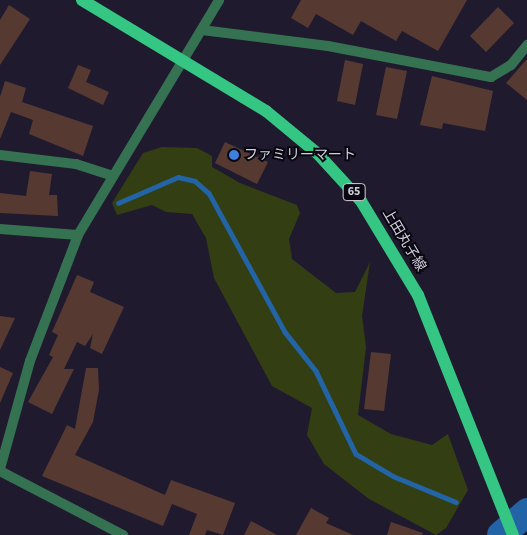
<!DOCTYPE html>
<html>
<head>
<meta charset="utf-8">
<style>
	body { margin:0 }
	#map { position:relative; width:527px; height:535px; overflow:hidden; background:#201a2f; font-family:"Source Sans 3","Noto Sans JP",sans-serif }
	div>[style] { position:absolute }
	.green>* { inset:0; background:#343e13 }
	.stream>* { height:4.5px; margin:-2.25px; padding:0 2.25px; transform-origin:2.25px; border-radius:2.25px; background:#2264a6 }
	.river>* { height:28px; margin:-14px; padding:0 14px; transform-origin:14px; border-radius:14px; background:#2264a6 }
	.building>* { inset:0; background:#563a31 }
	.minor>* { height:10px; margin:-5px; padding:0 5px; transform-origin:5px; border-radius:5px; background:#357251 }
	.tertiary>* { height:10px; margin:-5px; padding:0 5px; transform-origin:5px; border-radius:5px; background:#357251 }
	.primary>* { height:12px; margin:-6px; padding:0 6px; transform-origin:6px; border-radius:6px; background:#34c682 }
	.dots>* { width:14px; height:14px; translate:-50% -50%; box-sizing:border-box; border:2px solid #090710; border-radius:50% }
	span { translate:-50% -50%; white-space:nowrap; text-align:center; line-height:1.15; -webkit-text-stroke:4px #090710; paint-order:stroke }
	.shield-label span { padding:1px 4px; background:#090710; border:1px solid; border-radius:4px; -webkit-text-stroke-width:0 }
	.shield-label { font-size:12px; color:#d2cfde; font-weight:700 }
	.poi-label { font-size:14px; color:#d2cfde }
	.left { translate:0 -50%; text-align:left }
	.street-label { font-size:14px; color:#d2cfde }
</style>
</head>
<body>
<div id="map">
	<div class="green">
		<div style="clip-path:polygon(162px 147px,197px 148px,212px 156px,212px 167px,240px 183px,297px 205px,300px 213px,289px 239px,292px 259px,336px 293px,355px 292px,370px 262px,362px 316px,366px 347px,358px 415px,391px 434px,432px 445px,448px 434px,468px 490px,446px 528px,436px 535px,369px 499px,324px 464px,307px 435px,312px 408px,272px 386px,214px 278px,206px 238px,192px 214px,166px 212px,152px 205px,117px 215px,112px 203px,143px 153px)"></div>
	</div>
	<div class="stream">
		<div style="left:118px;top:203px;width:65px;rotate:-23.4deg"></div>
		<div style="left:178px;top:177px;width:17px;rotate:13deg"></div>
		<div style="left:195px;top:181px;width:18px;rotate:41deg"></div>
		<div style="left:209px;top:193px;width:158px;rotate:61.3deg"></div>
		<div style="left:285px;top:332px;width:50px;rotate:51.5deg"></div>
		<div style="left:316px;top:371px;width:92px;rotate:64.3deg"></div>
		<div style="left:356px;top:454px;width:43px;rotate:30.7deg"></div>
		<div style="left:393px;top:476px;width:68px;rotate:22.4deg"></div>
	</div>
	<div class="river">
		<div style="left:501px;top:535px;width:35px;rotate:-41deg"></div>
	</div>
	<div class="building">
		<div style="clip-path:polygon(301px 0,467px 0,438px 51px,402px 31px,396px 41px,361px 21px,353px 35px,316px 14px,308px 28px,291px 18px)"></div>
		<div style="clip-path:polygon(9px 5px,30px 19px,0 65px,0 20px)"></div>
		<div style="clip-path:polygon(498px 7px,514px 23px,486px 52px,470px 36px)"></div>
		<div style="clip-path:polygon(527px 59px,527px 100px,506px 83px)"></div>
		<div style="clip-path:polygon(345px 60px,363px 64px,355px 105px,337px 101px)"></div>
		<div style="clip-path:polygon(78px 65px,91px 70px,86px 82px,109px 92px,103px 105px,68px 88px)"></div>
		<div style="clip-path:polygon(386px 67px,407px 71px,397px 119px,376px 115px)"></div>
		<div style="clip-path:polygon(432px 76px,493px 91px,485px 131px,443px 123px,442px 129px,420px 125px)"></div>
		<div style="clip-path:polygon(5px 81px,26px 88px,22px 102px,93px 126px,83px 156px,29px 134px,33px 120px,11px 112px,0 139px,0 97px)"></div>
		<div style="clip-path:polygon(225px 142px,268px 162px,257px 184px,215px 163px)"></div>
		<div style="clip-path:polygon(30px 171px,52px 174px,49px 195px,57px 195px,58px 216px,0 213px,0 193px,26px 196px)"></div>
		<div style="clip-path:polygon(77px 275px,94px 282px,90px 292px,124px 307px,102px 354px,90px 348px,93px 334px,85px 346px,77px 342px,64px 369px,74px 369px,52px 414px,28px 402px,53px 357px,49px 355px,58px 335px,52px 332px)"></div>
		<div style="clip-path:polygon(0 316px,15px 318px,0 350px)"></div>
		<div style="clip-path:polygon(371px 352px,391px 354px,384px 411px,364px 409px)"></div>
		<div style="clip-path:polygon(0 367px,13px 373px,0 403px)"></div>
		<div style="clip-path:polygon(86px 368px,98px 368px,99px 390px,93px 422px,75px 455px,165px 495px,171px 480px,235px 503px,223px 535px,207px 530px,205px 535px,189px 535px,197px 514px,172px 504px,163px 526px,42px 476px,67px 425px,75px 429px)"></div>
		<div style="clip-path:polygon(311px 508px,329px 518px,326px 523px,353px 535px,296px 535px)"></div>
		<div style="clip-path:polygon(251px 521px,277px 535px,244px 535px)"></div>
		<div style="clip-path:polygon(391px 522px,423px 533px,422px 535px,387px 535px)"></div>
	</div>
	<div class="minor">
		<div style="left:202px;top:30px;width:127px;rotate:7.2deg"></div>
		<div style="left:328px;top:46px;width:166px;rotate:10.8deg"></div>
		<div style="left:491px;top:77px;width:23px;rotate:-31deg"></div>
		<div style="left:511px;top:65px;width:26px;rotate:-51deg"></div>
		<div style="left:0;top:155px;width:77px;rotate:6.8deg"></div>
		<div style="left:76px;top:164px;width:39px;rotate:18deg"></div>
		<div style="left:0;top:229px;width:78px;rotate:4.4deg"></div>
	</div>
	<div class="tertiary">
		<div style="left:0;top:469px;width:112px;rotate:-74.5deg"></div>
		<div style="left:30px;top:361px;width:135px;rotate:-69.1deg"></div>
		<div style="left:78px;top:235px;width:274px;rotate:-59deg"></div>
		<div style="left:0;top:471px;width:139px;rotate:27.5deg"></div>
	</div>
	<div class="primary">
		<div style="left:82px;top:0;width:215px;rotate:31.1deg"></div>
		<div style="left:266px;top:111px;width:67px;rotate:39.6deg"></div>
		<div style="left:318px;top:154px;width:64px;rotate:47.5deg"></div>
		<div style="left:361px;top:201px;width:110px;rotate:58.8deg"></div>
		<div style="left:418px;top:295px;width:258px;rotate:68.4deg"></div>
	</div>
	<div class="dots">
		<div style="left:234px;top:155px;background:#3f7fe0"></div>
	</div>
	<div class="shield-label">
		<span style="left:354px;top:192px">65</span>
	</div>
	<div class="poi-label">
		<span class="left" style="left:244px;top:155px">ファミリーマート</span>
	</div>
	<div class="street-label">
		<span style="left:404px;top:240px;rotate:59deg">上田丸子線</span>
	</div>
</div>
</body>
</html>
